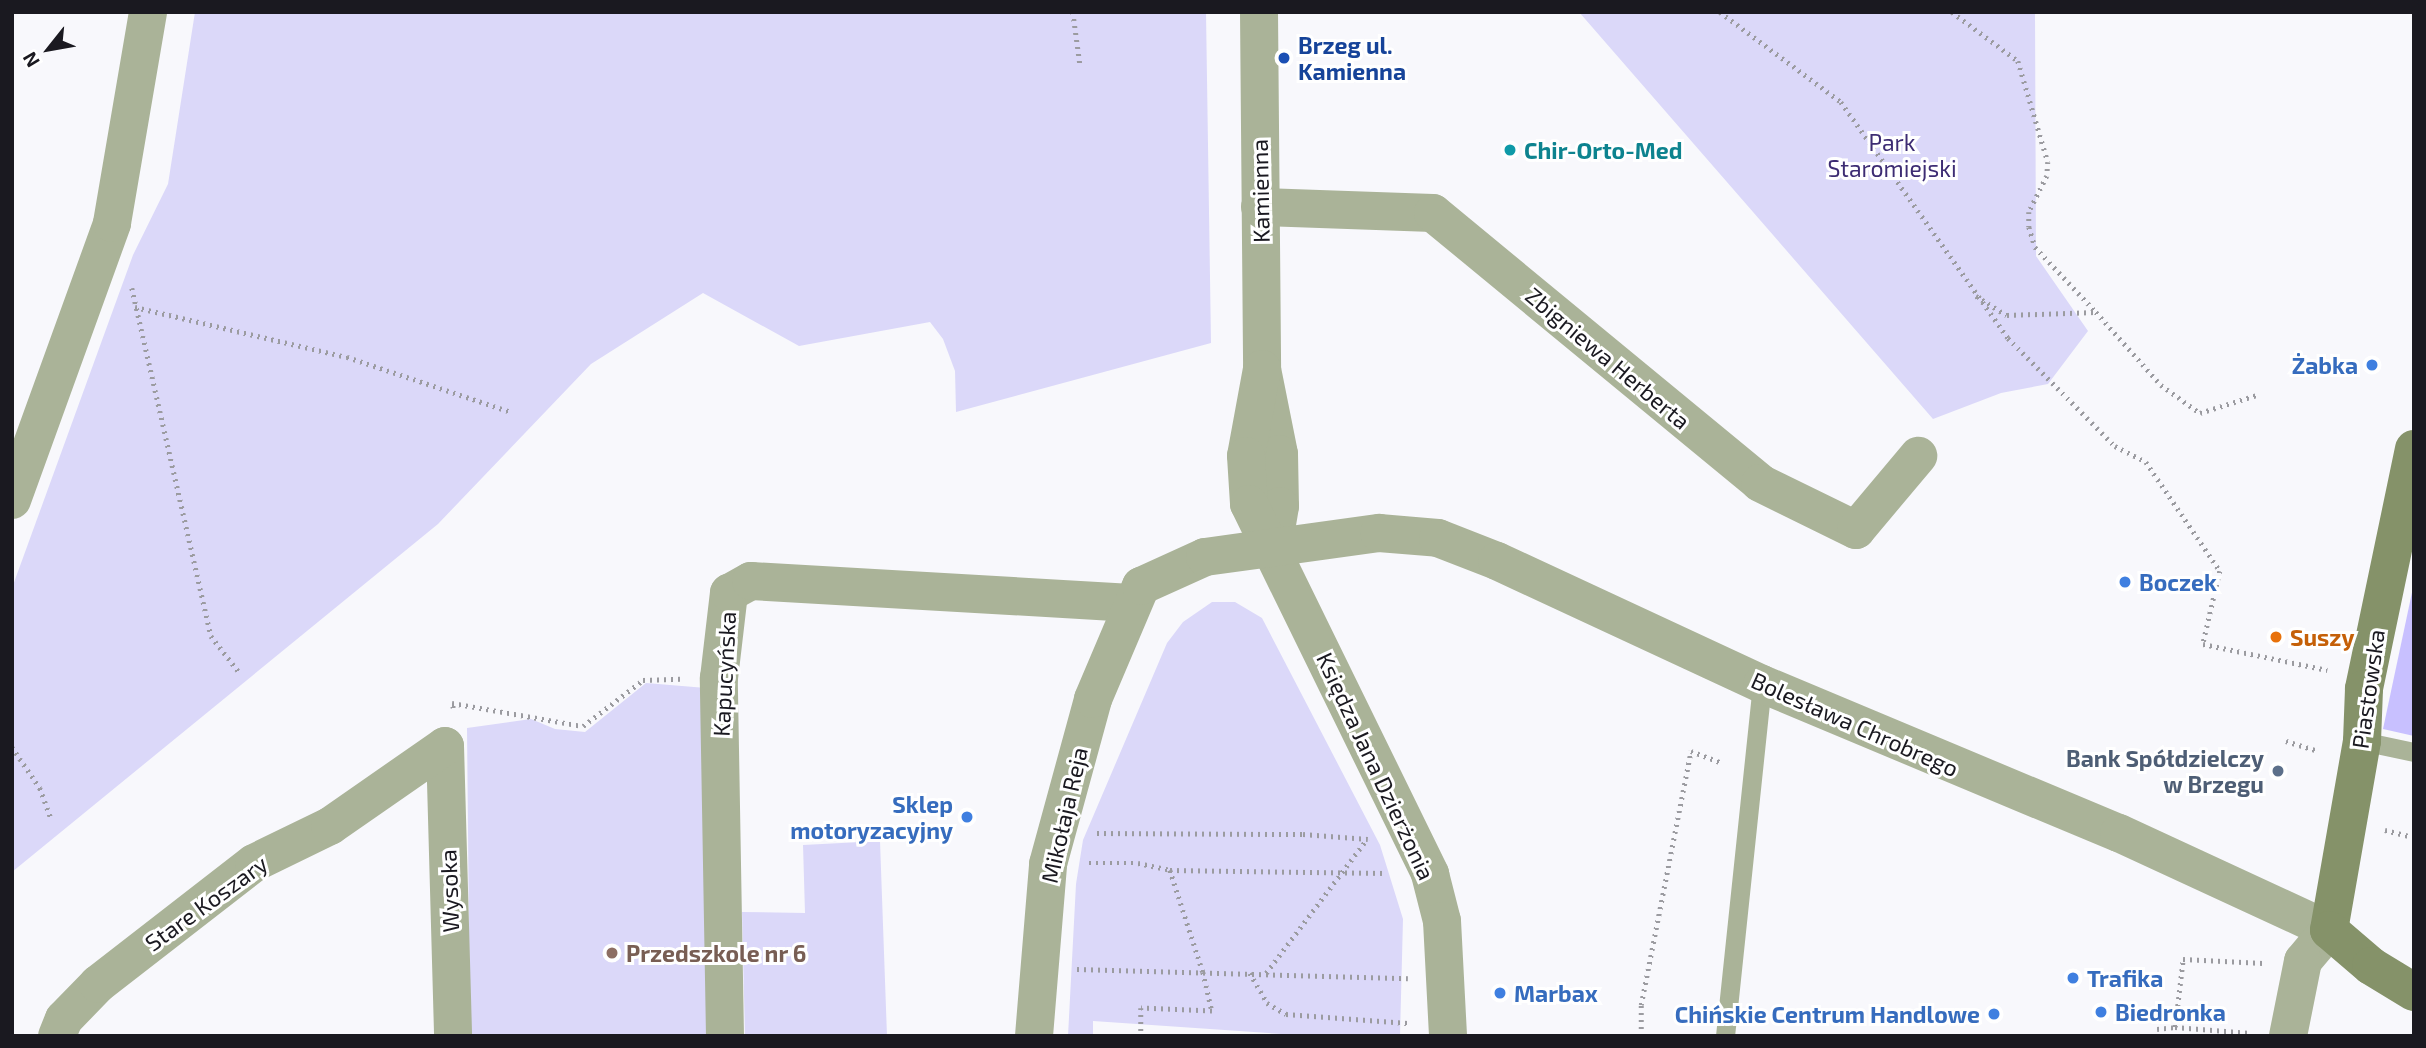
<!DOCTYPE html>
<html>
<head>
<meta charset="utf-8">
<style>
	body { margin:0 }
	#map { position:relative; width:2426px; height:1048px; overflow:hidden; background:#f8f8fc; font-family:"Exo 2",sans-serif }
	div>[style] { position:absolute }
	.green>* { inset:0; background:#dbd8f9 }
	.forest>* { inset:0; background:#c8c0ff }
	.path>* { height:4.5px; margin-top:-2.25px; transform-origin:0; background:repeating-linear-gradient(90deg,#9b9ba0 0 2px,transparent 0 7px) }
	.lane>* { height:19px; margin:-9.5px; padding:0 9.5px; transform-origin:9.5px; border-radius:9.5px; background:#aab398 }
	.street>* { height:38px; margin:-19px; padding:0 19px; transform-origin:19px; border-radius:19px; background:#aab398 }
	.secondary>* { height:38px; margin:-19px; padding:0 19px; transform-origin:19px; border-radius:19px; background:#859269 }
	.dots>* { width:19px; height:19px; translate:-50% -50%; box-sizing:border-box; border:4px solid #fff; border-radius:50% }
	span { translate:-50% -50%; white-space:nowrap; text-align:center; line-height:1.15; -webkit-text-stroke:6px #fff; paint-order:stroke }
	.transit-label { font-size:23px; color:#164399; font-weight:700 }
	.left { translate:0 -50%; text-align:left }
	.park-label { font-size:23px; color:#3d2c73 }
	.culture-label { font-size:23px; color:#0d838f; font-weight:700 }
	.street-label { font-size:23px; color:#1a1920 }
	.shop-label { font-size:23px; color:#366cbe; font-weight:700 }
	.right { translate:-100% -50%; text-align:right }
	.food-label { font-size:23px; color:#c56008; font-weight:700 }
	.service-label { font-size:23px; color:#4e5e75; font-weight:700 }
	.education-label { font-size:23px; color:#785e54; font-weight:700 }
	.frame { position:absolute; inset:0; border:14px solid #1a1920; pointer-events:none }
	.north { position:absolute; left:14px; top:14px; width:70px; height:70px; -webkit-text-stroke:5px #fff; paint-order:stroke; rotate:239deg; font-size:19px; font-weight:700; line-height:28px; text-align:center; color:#1a1920 }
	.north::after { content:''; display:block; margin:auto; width:24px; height:32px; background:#1a1920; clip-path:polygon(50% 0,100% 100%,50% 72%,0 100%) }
</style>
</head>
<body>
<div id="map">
	<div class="green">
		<div style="clip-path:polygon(195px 12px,1206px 12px,1211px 343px,956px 412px,955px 371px,943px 339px,930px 322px,799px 346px,703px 293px,591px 364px,438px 524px,12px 872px,12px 588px,133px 255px,168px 184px)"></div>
		<div style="clip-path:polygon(1579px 12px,2035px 12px,2036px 256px,2088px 331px,2048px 384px,2001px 393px,1933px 419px)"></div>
		<div style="clip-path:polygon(1212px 602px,1235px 602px,1262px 618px,1380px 845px,1403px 919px,1400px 1036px,1311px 1036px,1093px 1021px,1093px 1036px,1068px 1036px,1076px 884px,1083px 840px,1167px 643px,1183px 622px)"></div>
		<div style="clip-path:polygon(646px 683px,706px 688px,708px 1036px,470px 1036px,467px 728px,531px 719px,555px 729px,585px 732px)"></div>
		<div style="clip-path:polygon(880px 841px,887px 1036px,745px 1036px,742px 912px,805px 913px,803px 845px)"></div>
	</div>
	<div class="forest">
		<div style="clip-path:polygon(2414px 583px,2414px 736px,2383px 729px)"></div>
	</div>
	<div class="path">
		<div style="left:1073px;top:12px;width:52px;rotate:82.3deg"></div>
		<div style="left:1720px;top:12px;width:151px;rotate:36.6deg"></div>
		<div style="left:1841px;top:102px;width:289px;rotate:54.7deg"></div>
		<div style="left:2008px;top:338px;width:152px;rotate:45.3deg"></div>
		<div style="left:2115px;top:446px;width:35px;rotate:27deg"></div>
		<div style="left:2146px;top:462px;width:132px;rotate:55.8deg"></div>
		<div style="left:2220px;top:571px;width:75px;rotate:103.1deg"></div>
		<div style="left:2203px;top:644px;width:127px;rotate:11.8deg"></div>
		<div style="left:1952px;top:12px;width:82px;rotate:36.6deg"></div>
		<div style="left:2018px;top:61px;width:105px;rotate:73.5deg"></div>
		<div style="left:2048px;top:162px;width:14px;rotate:94deg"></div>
		<div style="left:2047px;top:176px;width:40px;rotate:116.6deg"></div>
		<div style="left:2029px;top:212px;width:15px;rotate:90deg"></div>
		<div style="left:2029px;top:227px;width:21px;rotate:73deg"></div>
		<div style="left:2035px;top:247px;width:89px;rotate:46.8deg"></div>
		<div style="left:132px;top:288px;width:357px;rotate:77.2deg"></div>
		<div style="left:211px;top:636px;width:46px;rotate:52.1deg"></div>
		<div style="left:1976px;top:296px;width:36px;rotate:32deg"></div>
		<div style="left:2007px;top:315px;width:89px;rotate:-1.9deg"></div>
		<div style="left:2096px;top:312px;width:98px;rotate:48.3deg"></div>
		<div style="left:2161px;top:385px;width:48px;rotate:35.7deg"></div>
		<div style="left:2200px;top:413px;width:60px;rotate:-17.5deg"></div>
		<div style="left:135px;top:307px;width:218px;rotate:13.3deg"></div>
		<div style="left:347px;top:357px;width:173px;rotate:18.5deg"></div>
		<div style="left:453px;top:708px;width:5px;rotate:-101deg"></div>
		<div style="left:452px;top:703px;width:133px;rotate:10deg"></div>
		<div style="left:583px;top:726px;width:76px;rotate:-37.5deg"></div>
		<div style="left:643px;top:680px;width:37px;rotate:-2deg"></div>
		<div style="left:2286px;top:741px;width:31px;rotate:17deg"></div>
		<div style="left:12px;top:747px;width:50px;rotate:55.7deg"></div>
		<div style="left:40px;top:788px;width:33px;rotate:70deg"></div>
		<div style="left:2385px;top:830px;width:30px;rotate:14deg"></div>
		<div style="left:1097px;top:833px;width:206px;rotate:0.3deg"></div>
		<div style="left:1303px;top:834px;width:65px;rotate:4.4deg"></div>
		<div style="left:1089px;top:863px;width:49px"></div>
		<div style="left:1138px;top:863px;width:33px;rotate:12deg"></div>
		<div style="left:1170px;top:870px;width:107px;rotate:72.1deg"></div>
		<div style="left:1203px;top:972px;width:40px;rotate:77deg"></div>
		<div style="left:1212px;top:1011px;width:71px;rotate:-177.6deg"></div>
		<div style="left:1141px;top:1008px;width:28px;rotate:90deg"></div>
		<div style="left:1170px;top:870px;width:216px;rotate:0.8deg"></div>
		<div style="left:1077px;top:969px;width:331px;rotate:1.6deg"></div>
		<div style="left:1250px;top:973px;width:34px;rotate:60deg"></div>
		<div style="left:1267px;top:1003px;width:22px;rotate:30deg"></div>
		<div style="left:1286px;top:1014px;width:122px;rotate:4.2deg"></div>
		<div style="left:1266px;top:973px;width:168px;rotate:-53deg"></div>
		<div style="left:2175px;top:1027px;width:76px;rotate:4.5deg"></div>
		<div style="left:2157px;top:1029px;width:18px;rotate:-6deg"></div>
		<div style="left:2175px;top:1027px;width:68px;rotate:-83.3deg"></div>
		<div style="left:2183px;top:959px;width:80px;rotate:2.9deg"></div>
		<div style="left:1641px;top:1036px;width:31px;rotate:-90deg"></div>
		<div style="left:1641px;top:1005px;width:259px;rotate:-78.9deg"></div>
		<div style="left:1691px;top:751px;width:34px;rotate:21deg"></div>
	</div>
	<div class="lane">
		<div style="left:2362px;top:741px;width:53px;rotate:11.9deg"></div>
		<div style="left:1725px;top:1036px;width:354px;rotate:-84deg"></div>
	</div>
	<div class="street">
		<div style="left:1259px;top:12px;width:357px;rotate:89.5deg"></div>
		<div style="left:1262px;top:369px;width:87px;rotate:78.7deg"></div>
		<div style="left:1279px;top:454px;width:52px;rotate:88.9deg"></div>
		<div style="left:1280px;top:506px;width:43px;rotate:99.5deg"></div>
		<div style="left:1260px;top:207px;width:173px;rotate:2deg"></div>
		<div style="left:1433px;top:213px;width:424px;rotate:39.5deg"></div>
		<div style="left:1760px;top:483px;width:107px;rotate:26.1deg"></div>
		<div style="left:1856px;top:530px;width:97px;rotate:-50deg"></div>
		<div style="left:1262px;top:369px;width:88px;rotate:100.4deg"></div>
		<div style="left:1246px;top:456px;width:48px;rotate:86.4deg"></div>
		<div style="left:1249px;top:504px;width:412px;rotate:63.9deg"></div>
		<div style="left:1430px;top:874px;width:49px;rotate:75.7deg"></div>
		<div style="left:1442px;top:921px;width:115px;rotate:87deg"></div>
		<div style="left:12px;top:500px;width:294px;rotate:-70.1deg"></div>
		<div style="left:112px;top:223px;width:214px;rotate:-80.3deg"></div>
		<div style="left:445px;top:746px;width:290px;rotate:88.4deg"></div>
		<div style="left:57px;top:1036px;width:18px;rotate:-68deg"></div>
		<div style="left:64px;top:1019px;width:49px;rotate:-45.8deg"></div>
		<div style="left:98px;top:984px;width:197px;rotate:-37.8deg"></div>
		<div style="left:254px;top:863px;width:85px;rotate:-26deg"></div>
		<div style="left:330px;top:826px;width:140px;rotate:-34.8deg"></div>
		<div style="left:725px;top:1036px;width:358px;rotate:-91deg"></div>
		<div style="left:719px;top:678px;width:86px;rotate:-83.3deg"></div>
		<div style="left:729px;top:593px;width:25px;rotate:-29deg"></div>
		<div style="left:751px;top:581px;width:381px;rotate:3.3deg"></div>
		<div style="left:1034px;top:1036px;width:173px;rotate:-85.3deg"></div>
		<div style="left:1048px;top:864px;width:171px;rotate:-74.7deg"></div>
		<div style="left:1093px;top:699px;width:123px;rotate:-67deg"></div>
		<div style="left:1141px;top:586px;width:70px;rotate:-24.4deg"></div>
		<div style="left:1205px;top:557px;width:176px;rotate:-7.9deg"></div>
		<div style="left:1379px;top:533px;width:59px;rotate:4.8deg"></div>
		<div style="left:1438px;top:538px;width:63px;rotate:21.3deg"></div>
		<div style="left:1497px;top:561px;width:292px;rotate:24.9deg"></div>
		<div style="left:1762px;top:684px;width:387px;rotate:22.7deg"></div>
		<div style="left:2119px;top:833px;width:231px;rotate:24.8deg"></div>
		<div style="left:2329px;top:930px;width:40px;rotate:130deg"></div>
		<div style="left:2303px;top:961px;width:76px;rotate:101.3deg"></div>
	</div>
	<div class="secondary">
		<div style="left:2414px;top:449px;width:245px;rotate:101.8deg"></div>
		<div style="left:2364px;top:689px;width:52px;rotate:92.2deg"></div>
		<div style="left:2362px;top:741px;width:192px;rotate:99.9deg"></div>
		<div style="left:2329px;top:930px;width:55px;rotate:40.6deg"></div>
		<div style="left:2371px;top:966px;width:50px;rotate:31.2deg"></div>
	</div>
	<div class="dots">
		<div style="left:1284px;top:58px;background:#1a4fb4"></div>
		<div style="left:1510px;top:150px;background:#0f9aa8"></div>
		<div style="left:2372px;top:365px;background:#3f7fe0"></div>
		<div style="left:2125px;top:582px;background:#3f7fe0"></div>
		<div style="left:2276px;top:637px;background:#e8710a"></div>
		<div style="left:2278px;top:771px;background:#5c6f8a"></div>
		<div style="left:967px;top:817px;background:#3f7fe0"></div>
		<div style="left:612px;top:953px;background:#8d6e63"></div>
		<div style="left:2073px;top:978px;background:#3f7fe0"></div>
		<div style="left:1500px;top:993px;background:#3f7fe0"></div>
		<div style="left:2101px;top:1012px;background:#3f7fe0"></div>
		<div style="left:1994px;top:1014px;background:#3f7fe0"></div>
	</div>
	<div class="transit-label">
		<span class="left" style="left:1298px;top:58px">Brzeg ul.<br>Kamienna</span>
	</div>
	<div class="park-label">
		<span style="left:1892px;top:155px">Park<br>Staromiejski</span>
	</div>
	<div class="culture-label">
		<span class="left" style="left:1524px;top:150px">Chir-Orto-Med</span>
	</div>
	<div class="street-label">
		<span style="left:1260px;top:191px;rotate:-91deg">Kamienna</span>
		<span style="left:1608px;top:358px;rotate:40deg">Zbigniewa Herberta</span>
		<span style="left:724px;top:674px;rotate:-87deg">Kapucyńska</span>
		<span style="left:2368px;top:689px;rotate:-82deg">Piastowska</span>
		<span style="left:1855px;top:724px;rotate:24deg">Bolesława Chrobrego</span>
		<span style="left:1376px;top:766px;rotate:65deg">Księdza Jana Dzierżonia</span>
		<span style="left:1064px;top:815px;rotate:-77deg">Mikołaja Reja</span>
		<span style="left:449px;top:891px;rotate:-92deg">Wysoka</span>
		<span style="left:206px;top:903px;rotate:-36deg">Stare Koszary</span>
	</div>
	<div class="shop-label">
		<span class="right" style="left:2358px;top:365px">Żabka</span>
		<span class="left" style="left:2139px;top:582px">Boczek</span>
		<span class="right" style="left:953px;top:817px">Sklep<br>motoryzacyjny</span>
		<span class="left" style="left:2087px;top:978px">Trafika</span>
		<span class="left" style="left:1514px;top:993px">Marbax</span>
		<span class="left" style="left:2115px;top:1012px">Biedronka</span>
		<span class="right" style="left:1980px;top:1014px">Chińskie Centrum Handlowe</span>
	</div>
	<div class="food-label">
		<span class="left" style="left:2290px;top:637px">Suszy</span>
	</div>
	<div class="service-label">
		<span class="right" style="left:2264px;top:771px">Bank Spółdzielczy<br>w Brzegu</span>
	</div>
	<div class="education-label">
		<span class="left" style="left:626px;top:953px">Przedszkole nr 6</span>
	</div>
	<div class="frame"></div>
	<div class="north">N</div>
</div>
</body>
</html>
